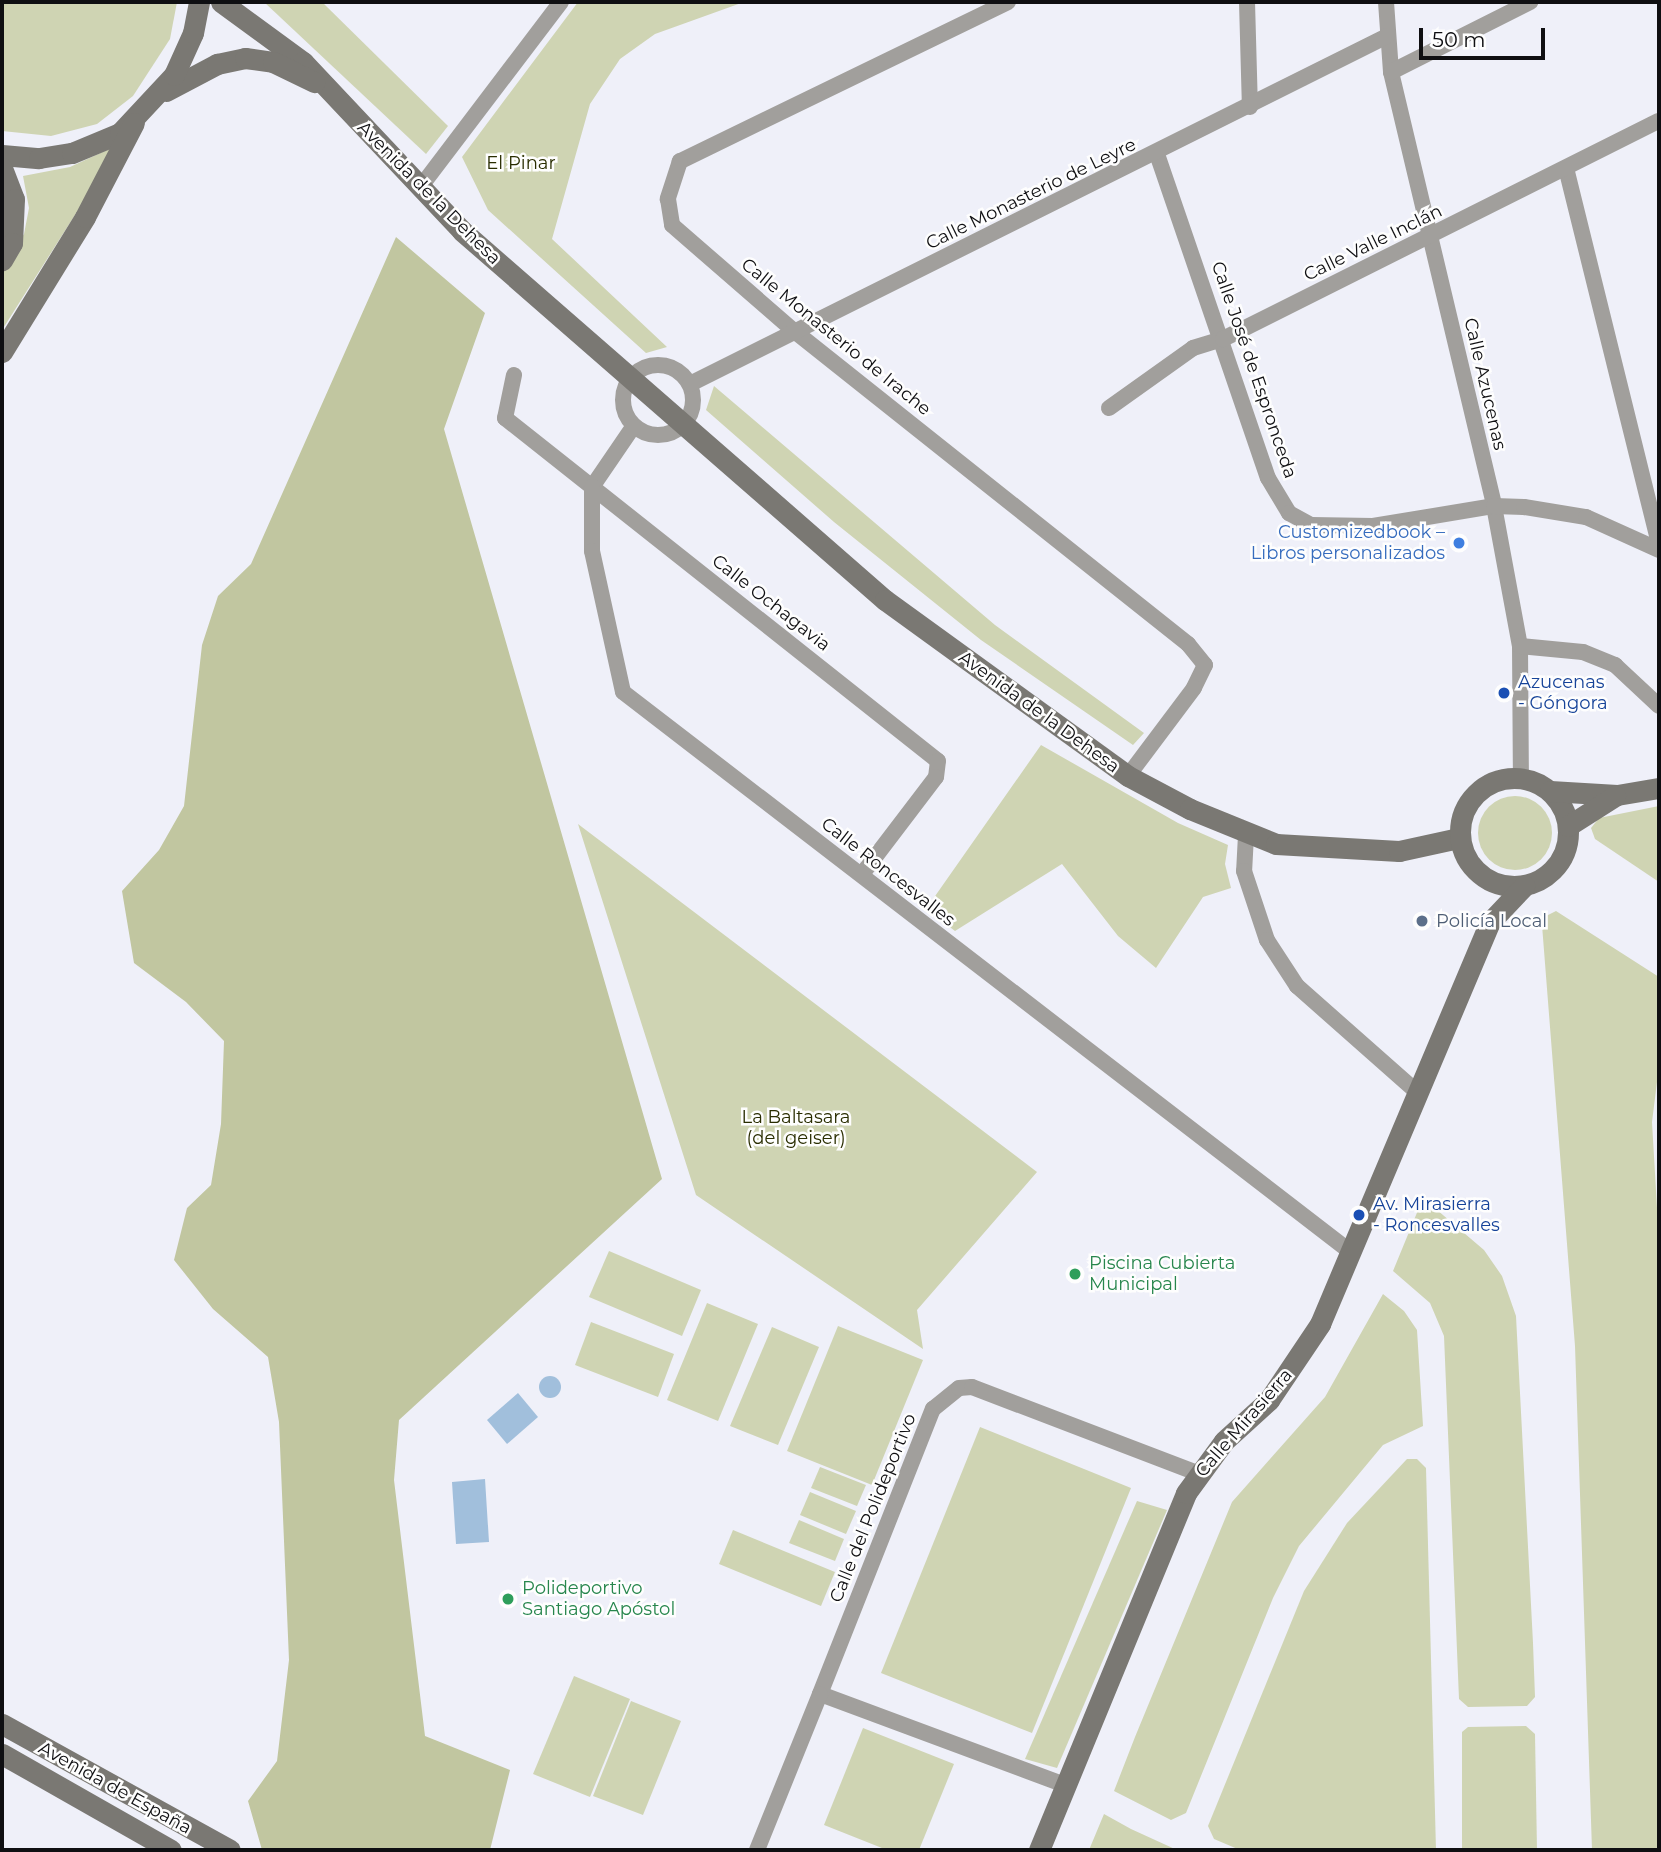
<!DOCTYPE html>
<html>
<head>
<meta charset="utf-8">
<style>
	body { margin:0 }
	#map { position:relative; width:1661px; height:1852px; overflow:hidden; background:#eff0f9; font-family:Montserrat,sans-serif }
	div>[style] { position:absolute }
	.green>* { inset:0; background:#cfd4b3 }
	.round { border-radius:50% }
	.forest>* { inset:0; background:#c1c6a0 }
	.water>* { inset:0; background:#a1bfdc }
	.street>* { height:16px; margin:-8px; padding:0 8px; transform-origin:8px; border-radius:8px; background:#a19f9c }
	.street>.ring { margin:-8px; padding:0; box-sizing:content-box; background:none; border:16px solid #a19f9c; border-radius:50% }
	.secondary>* { height:21px; margin:-10.5px; padding:0 10.5px; transform-origin:10.5px; border-radius:10.5px; background:#7a7873 }
	.secondary>.ring { margin:-10.5px; padding:0; box-sizing:content-box; background:none; border:21px solid #7a7873; border-radius:50% }
	.dots>* { width:19px; height:19px; translate:-50% -50%; box-sizing:border-box; border:4px solid #fefefe; border-radius:50% }
	span { translate:-50% -50%; white-space:nowrap; text-align:center; line-height:1.15; -webkit-text-stroke:5px #fefefe; paint-order:stroke }
	.park-label { font-size:18px; color:#292d00 }
	.street-label { font-size:18px; color:#0f0f12 }
	.shop-label { font-size:18px; color:#366cbe }
	.right { translate:-100% -50%; text-align:right }
	.transit-label { font-size:18px; color:#164399 }
	.left { translate:0 -50%; text-align:left }
	.service-label { font-size:18px; color:#4e5e75 }
	.leisure-label { font-size:18px; color:#27864d }
	.frame { position:absolute; inset:0; border:4px solid #0f0f12; pointer-events:none }
	.scale { position:absolute; left:1419px; top:28px; width:126px; height:32px; box-sizing:border-box; border:4px solid #0f0f12; border-top:0; padding-left:9px; font-size:21px; line-height:24px; white-space:nowrap; color:#0f0f12; -webkit-text-stroke:5px #fefefe; paint-order:stroke }
</style>
</head>
<body>
<div id="map">
	<div class="green">
		<div style="clip-path:polygon(2px 2px,177px 2px,170px 39px,133px 96px,97px 124px,51px 136px,2px 131px)"></div>
		<div style="clip-path:polygon(264px 2px,322px 2px,448px 126px,426px 154px)"></div>
		<div style="clip-path:polygon(578px 2px,744px 2px,655px 34px,620px 59px,590px 104px,552px 239px,667px 347px,646px 353px,488px 210px,462px 157px)"></div>
		<div style="clip-path:polygon(120px 144px,2px 330px,2px 270px,24px 234px,29px 208px,23px 176px,70px 167px)"></div>
		<div style="clip-path:polygon(714px 386px,995px 625px,1144px 733px,1133px 745px,981px 640px,834px 522px,706px 410px)"></div>
		<div style="clip-path:polygon(1041px 745px,1178px 823px,1228px 845px,1225px 864px,1231px 888px,1203px 897px,1156px 968px,1118px 936px,1062px 864px,955px 931px,926px 909px)"></div>
		<div class="round" style="left:1478px;top:796px;width:74px;height:74px"></div>
		<div style="clip-path:polygon(1659px 806px,1659px 882px,1595px 839px,1591px 828px,1599px 818px)"></div>
		<div style="clip-path:polygon(578px 824px,1037px 1172px,917px 1310px,923px 1349px,696px 1195px)"></div>
		<div style="clip-path:polygon(1556px 911px,1659px 977px,1659px 1066px,1652px 1122px,1659px 1242px,1659px 1850px,1592px 1850px,1575px 1346px,1542px 925px,1544px 917px)"></div>
		<div style="clip-path:polygon(1423px 1198px,1484px 1250px,1502px 1276px,1516px 1316px,1533px 1643px,1535px 1697px,1527px 1706px,1468px 1707px,1459px 1699px,1444px 1336px,1430px 1303px,1393px 1271px)"></div>
		<div style="clip-path:polygon(609px 1251px,701px 1290px,682px 1336px,589px 1297px)"></div>
		<div style="clip-path:polygon(1383px 1294px,1404px 1311px,1417px 1330px,1423px 1426px,1383px 1445px,1299px 1546px,1273px 1598px,1186px 1813px,1171px 1820px,1114px 1791px,1135px 1737px,1232px 1502px,1325px 1397px)"></div>
		<div style="clip-path:polygon(707px 1303px,758px 1324px,718px 1421px,667px 1400px)"></div>
		<div style="clip-path:polygon(591px 1322px,674px 1354px,658px 1397px,575px 1365px)"></div>
		<div style="clip-path:polygon(838px 1326px,923px 1360px,872px 1485px,787px 1451px)"></div>
		<div style="clip-path:polygon(772px 1327px,819px 1347px,778px 1445px,730px 1426px)"></div>
		<div style="clip-path:polygon(980px 1427px,1131px 1488px,1032px 1733px,881px 1673px)"></div>
		<div style="clip-path:polygon(1407px 1459px,1417px 1459px,1426px 1468px,1436px 1850px,1240px 1850px,1214px 1839px,1208px 1826px,1304px 1591px,1347px 1523px)"></div>
		<div style="clip-path:polygon(820px 1467px,866px 1485px,857px 1506px,811px 1488px)"></div>
		<div style="clip-path:polygon(810px 1492px,856px 1511px,846px 1534px,800px 1515px)"></div>
		<div style="clip-path:polygon(1137px 1501px,1167px 1510px,1057px 1768px,1025px 1759px)"></div>
		<div style="clip-path:polygon(799px 1520px,844px 1539px,835px 1561px,789px 1543px)"></div>
		<div style="clip-path:polygon(733px 1530px,835px 1572px,821px 1606px,719px 1564px)"></div>
		<div style="clip-path:polygon(574px 1676px,630px 1699px,590px 1797px,533px 1774px)"></div>
		<div style="clip-path:polygon(631px 1701px,681px 1721px,643px 1815px,593px 1796px)"></div>
		<div style="clip-path:polygon(1526px 1726px,1535px 1734px,1537px 1850px,1462px 1850px,1462px 1732px,1468px 1727px)"></div>
		<div style="clip-path:polygon(863px 1728px,954px 1764px,919px 1850px,887px 1850px,824px 1825px)"></div>
		<div style="clip-path:polygon(1104px 1814px,1131px 1829px,1177px 1850px,1089px 1850px)"></div>
	</div>
	<div class="forest">
		<div style="clip-path:polygon(396px 237px,485px 313px,444px 429px,662px 1179px,399px 1420px,394px 1480px,425px 1736px,510px 1770px,490px 1850px,262px 1850px,248px 1801px,277px 1761px,289px 1660px,279px 1422px,268px 1357px,213px 1309px,174px 1260px,187px 1208px,211px 1185px,221px 1124px,224px 1041px,186px 1002px,134px 963px,122px 891px,159px 850px,184px 806px,202px 645px,218px 596px,251px 564px)"></div>
	</div>
	<div class="water">
		<div class="round" style="left:539px;top:1376px;width:22px;height:22px"></div>
		<div style="clip-path:polygon(518px 1393px,538px 1417px,507px 1444px,487px 1420px)"></div>
		<div style="clip-path:polygon(485px 1479px,489px 1542px,456px 1544px,452px 1482px)"></div>
	</div>
	<div class="street">
		<div style="left:1008px;top:2px;width:365px;rotate:154.1deg"></div>
		<div style="left:680px;top:161px;width:40px;rotate:108deg"></div>
		<div style="left:668px;top:199px;width:26px;rotate:81deg"></div>
		<div style="left:672px;top:225px;width:160px;rotate:41deg"></div>
		<div style="left:793px;top:330px;width:505px;rotate:38.48deg"></div>
		<div style="left:1188px;top:644px;width:27px;rotate:51deg"></div>
		<div style="left:1205px;top:665px;width:25px;rotate:116deg"></div>
		<div style="left:1194px;top:688px;width:110px;rotate:126.9deg"></div>
		<div style="left:1247px;top:2px;width:105px;rotate:88.4deg"></div>
		<div style="left:1386px;top:2px;width:70px;rotate:85.9deg"></div>
		<div style="left:1391px;top:72px;width:446px;rotate:76.6deg"></div>
		<div style="left:1494px;top:506px;width:142px;rotate:79.5deg"></div>
		<div style="left:1520px;top:646px;width:132px;rotate:89.6deg"></div>
		<div style="left:1391px;top:72px;width:156px;rotate:-26.7deg"></div>
		<div style="left:1157px;top:154px;width:342px;rotate:71.1deg"></div>
		<div style="left:1268px;top:478px;width:41px;rotate:59deg"></div>
		<div style="left:1289px;top:513px;width:25px;rotate:29deg"></div>
		<div style="left:1311px;top:525px;width:62px;rotate:0.9deg"></div>
		<div style="left:1373px;top:526px;width:123px;rotate:-9.4deg"></div>
		<div style="left:1494px;top:506px;width:30px;rotate:2deg"></div>
		<div style="left:1524px;top:507px;width:63px;rotate:9.2deg"></div>
		<div style="left:1586px;top:517px;width:80px;rotate:24.3deg"></div>
		<div style="left:1566px;top:168px;width:388px;rotate:76.1deg"></div>
		<div style="left:422px;top:185px;width:230px;rotate:-52.8deg"></div>
		<div class="ring" style="left:623px;top:365px;width:54px;height:54px"></div>
		<div style="left:514px;top:375px;width:44px;rotate:101.8deg"></div>
		<div style="left:505px;top:418px;width:552px;rotate:38.38deg"></div>
		<div style="left:938px;top:761px;width:16px;rotate:97deg"></div>
		<div style="left:936px;top:777px;width:122px;rotate:127.3deg"></div>
		<div style="left:690px;top:384px;width:779px;rotate:-26.53deg"></div>
		<div style="left:1109px;top:408px;width:103px;rotate:-35.5deg"></div>
		<div style="left:1193px;top:348px;width:31px;rotate:-17deg"></div>
		<div style="left:1223px;top:339px;width:487px;rotate:-26.6deg"></div>
		<div style="left:633px;top:427px;width:73px;rotate:124.3deg"></div>
		<div style="left:592px;top:487px;width:64px;rotate:90deg"></div>
		<div style="left:592px;top:551px;width:144px;rotate:77.6deg"></div>
		<div style="left:623px;top:692px;width:920px;rotate:37.58deg"></div>
		<div style="left:1520px;top:646px;width:63px;rotate:5.4deg"></div>
		<div style="left:1583px;top:652px;width:35px;rotate:22deg"></div>
		<div style="left:1615px;top:665px;width:60px;rotate:43deg"></div>
		<div style="left:1246px;top:835px;width:36px;rotate:93deg"></div>
		<div style="left:1244px;top:871px;width:73px;rotate:71.6deg"></div>
		<div style="left:1267px;top:940px;width:55px;rotate:56.9deg"></div>
		<div style="left:1297px;top:986px;width:162px;rotate:41.5deg"></div>
		<div style="left:1065px;top:1785px;width:261px;rotate:-159.6deg"></div>
		<div style="left:820px;top:1694px;width:307px;rotate:-68.4deg"></div>
		<div style="left:933px;top:1409px;width:33px;rotate:-39deg"></div>
		<div style="left:959px;top:1388px;width:13px;rotate:-4deg"></div>
		<div style="left:972px;top:1387px;width:241px;rotate:20.9deg"></div>
		<div style="left:757px;top:1850px;width:168px;rotate:-68deg"></div>
	</div>
	<div class="secondary">
		<div style="left:221px;top:2px;width:102px;rotate:36.2deg"></div>
		<div style="left:303px;top:62px;width:232px;rotate:46.7deg"></div>
		<div style="left:462px;top:231px;width:561px;rotate:41.1deg"></div>
		<div style="left:885px;top:600px;width:300px;rotate:35.9deg"></div>
		<div style="left:1128px;top:776px;width:70px;rotate:28deg"></div>
		<div style="left:1190px;top:809px;width:93px;rotate:22.1deg"></div>
		<div style="left:1276px;top:844px;width:123px;rotate:3.3deg"></div>
		<div style="left:1399px;top:851px;width:61px;rotate:-12.2deg"></div>
		<div style="left:166px;top:91px;width:58px;rotate:-27.9deg"></div>
		<div style="left:217px;top:64px;width:29px;rotate:-12deg"></div>
		<div style="left:245px;top:58px;width:28px;rotate:8deg"></div>
		<div style="left:273px;top:62px;width:46px;rotate:26deg"></div>
		<div style="left:2px;top:155px;width:37px;rotate:5deg"></div>
		<div style="left:39px;top:158px;width:33px;rotate:-9deg"></div>
		<div style="left:72px;top:153px;width:52px;rotate:-22.6deg"></div>
		<div style="left:120px;top:133px;width:79px;rotate:-47deg"></div>
		<div style="left:174px;top:75px;width:46px;rotate:-65.7deg"></div>
		<div style="left:193px;top:33px;width:32px;rotate:-79deg"></div>
		<div style="left:2px;top:168px;width:33px;rotate:69deg"></div>
		<div style="left:14px;top:199px;width:44px;rotate:92.6deg"></div>
		<div style="left:12px;top:243px;width:20px;rotate:120deg"></div>
		<div style="left:2px;top:352px;width:158px;rotate:-58.4deg"></div>
		<div style="left:85px;top:217px;width:106px;rotate:-62.5deg"></div>
		<div class="ring" style="left:1460px;top:778px;width:87px;height:87px"></div>
		<div style="left:1550px;top:791px;width:67px;rotate:3.4deg"></div>
		<div style="left:1617px;top:795px;width:43px;rotate:-9.5deg"></div>
		<div style="left:1568px;top:826px;width:56px;rotate:-32.6deg"></div>
		<div style="left:2px;top:1724px;width:260px;rotate:28.9deg"></div>
		<div style="left:2px;top:1754px;width:194px;rotate:29.6deg"></div>
		<div style="left:1039px;top:1850px;width:386px;rotate:-67.6deg"></div>
		<div style="left:1186px;top:1493px;width:64px;rotate:-53.8deg"></div>
		<div style="left:1224px;top:1441px;width:61px;rotate:-42.3deg"></div>
		<div style="left:1269px;top:1400px;width:92px;rotate:-56.1deg"></div>
		<div style="left:1320px;top:1324px;width:436px;rotate:-67.1deg"></div>
		<div style="left:1490px;top:922px;width:50px;rotate:-46.6deg"></div>
	</div>
	<div class="dots">
		<div style="left:1459px;top:543px;background:#3f7fe0"></div>
		<div style="left:1504px;top:693px;background:#1a4fb4"></div>
		<div style="left:1422px;top:921px;background:#5c6f8a"></div>
		<div style="left:1359px;top:1215px;background:#1a4fb4"></div>
		<div style="left:1075px;top:1274px;background:#2e9e5b"></div>
		<div style="left:508px;top:1599px;background:#2e9e5b"></div>
	</div>
	<div class="park-label">
		<span style="left:521px;top:163px">El Pinar</span>
		<span style="left:796px;top:1128px">La Baltasara<br>(del geiser)</span>
	</div>
	<div class="street-label">
		<span style="left:429px;top:193px;rotate:45deg">Avenida de la Dehesa</span>
		<span style="left:1031px;top:194px;rotate:-26deg">Calle Monasterio de Leyre</span>
		<span style="left:1373px;top:243px;rotate:-26deg">Calle Valle Inclán</span>
		<span style="left:836px;top:337px;rotate:39deg">Calle Monasterio de Irache</span>
		<span style="left:1254px;top:370px;rotate:71deg">Calle José de Espronceda</span>
		<span style="left:1485px;top:384px;rotate:77deg">Calle Azucenas</span>
		<span style="left:771px;top:603px;rotate:38deg">Calle Ochagavia</span>
		<span style="left:1039px;top:712px;rotate:36deg">Avenida de la Dehesa</span>
		<span style="left:888px;top:872px;rotate:38deg">Calle Roncesvalles</span>
		<span style="left:1244px;top:1423px;rotate:-49deg">Calle Mirasierra</span>
		<span style="left:873px;top:1508px;rotate:-68deg">Calle del Polideportivo</span>
		<span style="left:115px;top:1788px;rotate:29deg">Avenida de España</span>
	</div>
	<div class="shop-label">
		<span class="right" style="left:1445px;top:543px">Customizedbook –<br>Libros personalizados</span>
	</div>
	<div class="transit-label">
		<span class="left" style="left:1518px;top:693px">Azucenas<br>- Góngora</span>
		<span class="left" style="left:1373px;top:1215px">Av. Mirasierra<br>- Roncesvalles</span>
	</div>
	<div class="service-label">
		<span class="left" style="left:1436px;top:921px">Policía Local</span>
	</div>
	<div class="leisure-label">
		<span class="left" style="left:1089px;top:1274px">Piscina Cubierta<br>Municipal</span>
		<span class="left" style="left:522px;top:1599px">Polideportivo<br>Santiago Apóstol</span>
	</div>
	<div class="frame"></div>
	<div class="scale">50 m</div>
</div>
</body>
</html>
